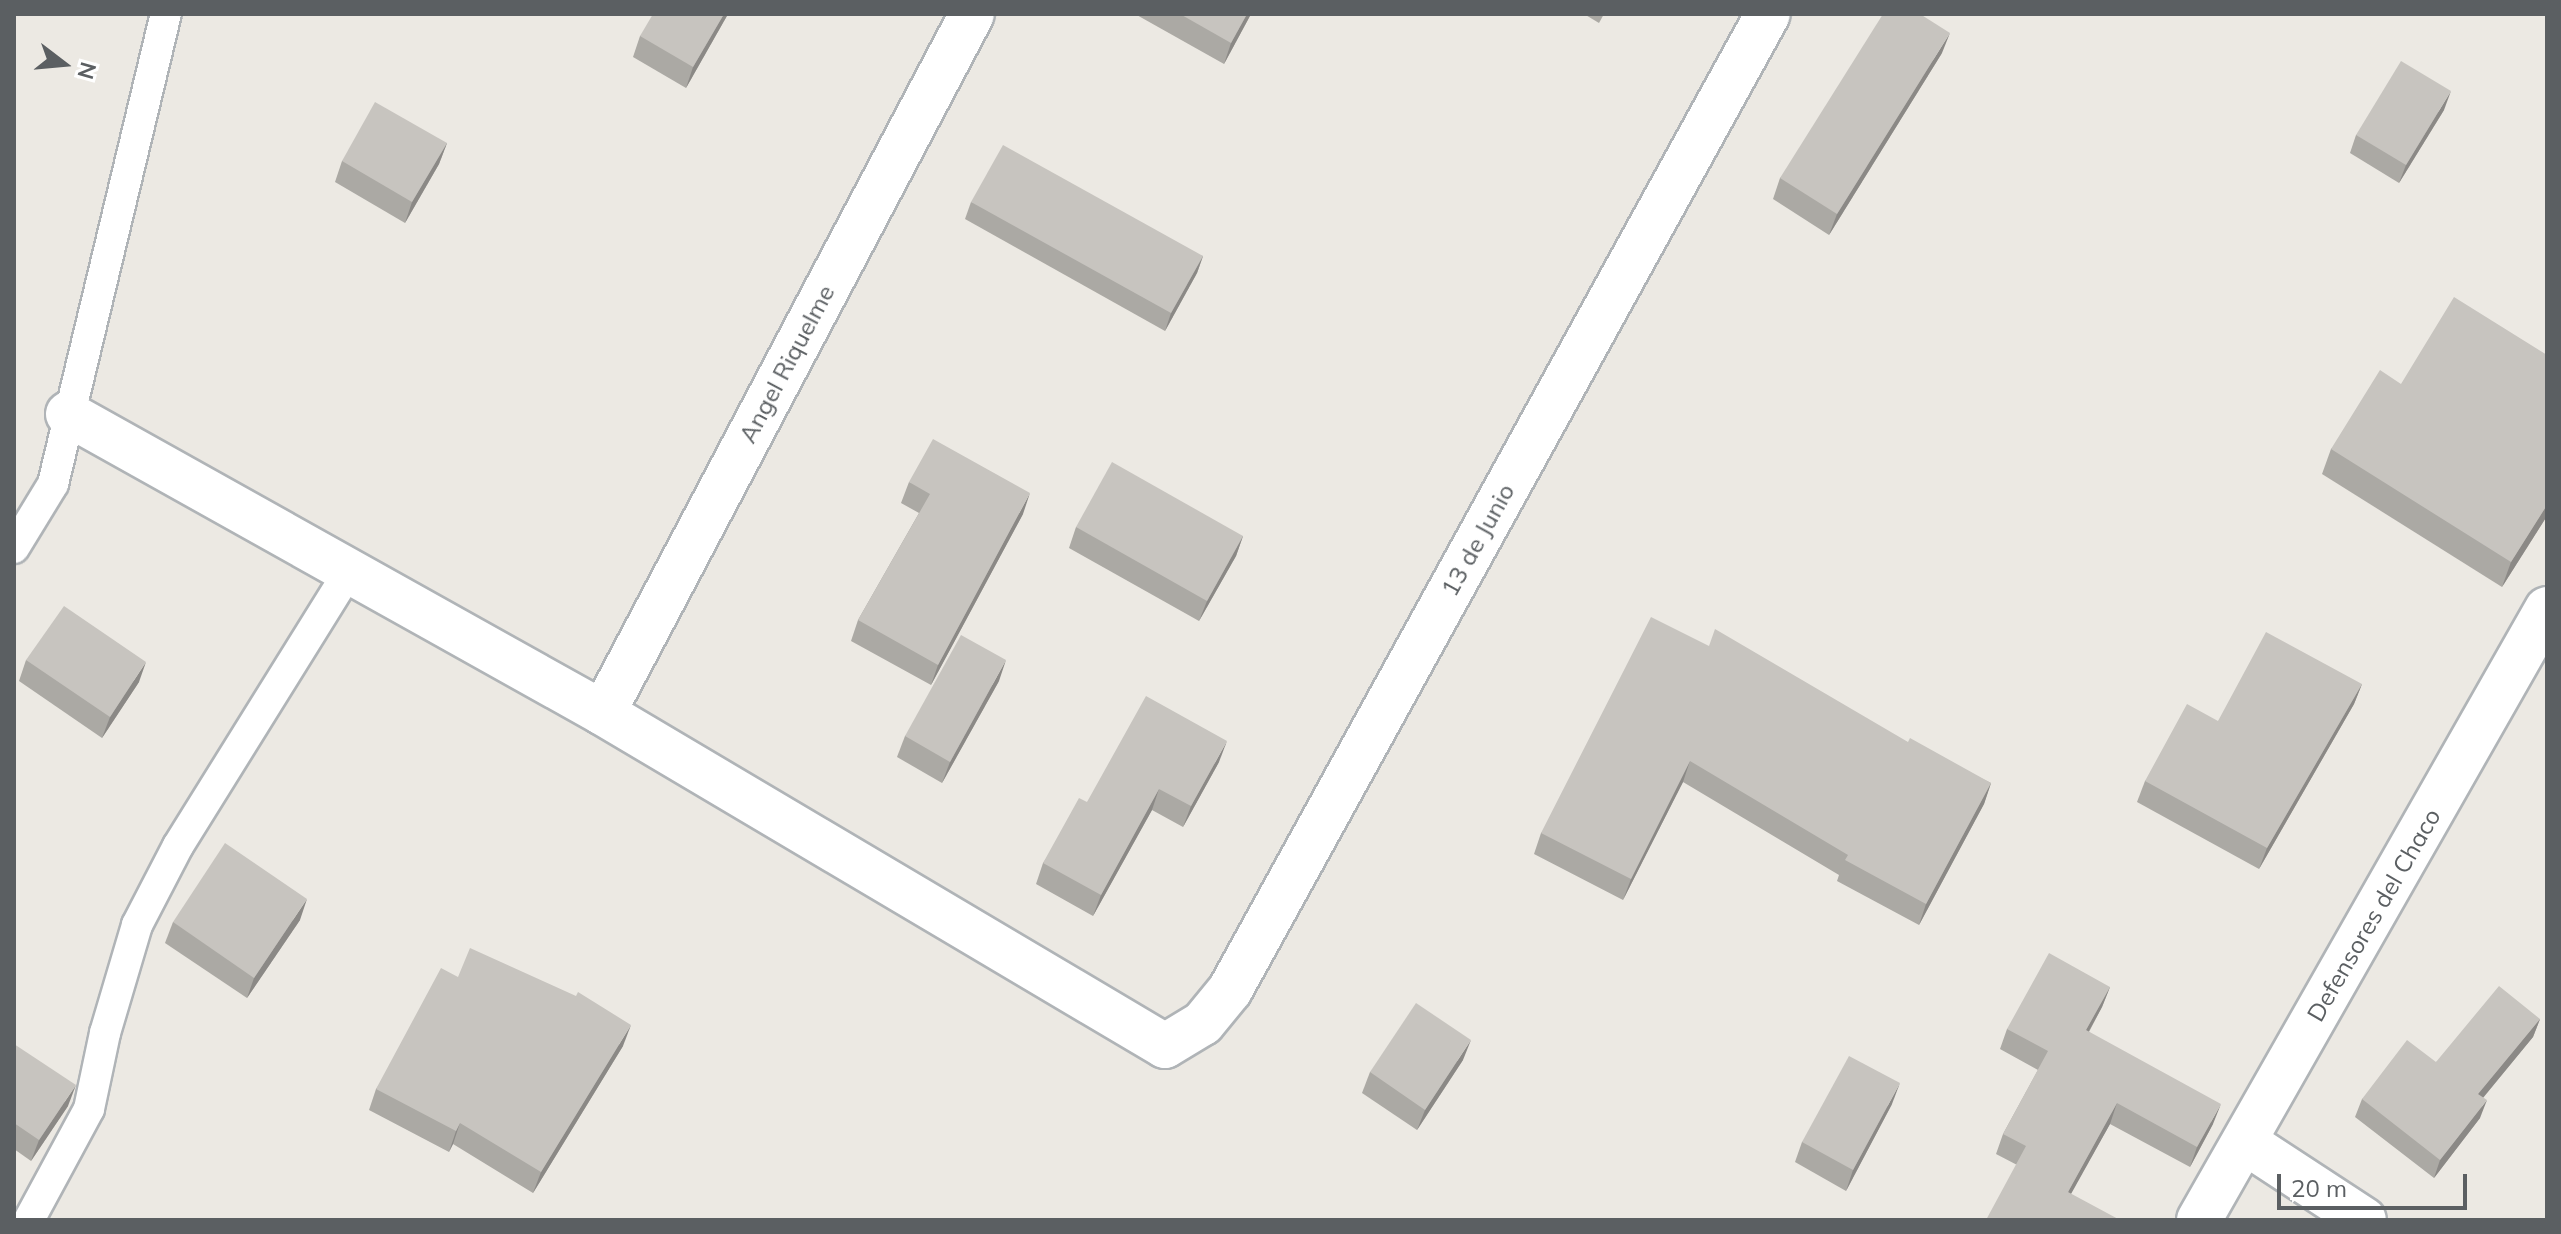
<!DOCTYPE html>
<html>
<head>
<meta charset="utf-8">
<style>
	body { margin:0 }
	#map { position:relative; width:2561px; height:1234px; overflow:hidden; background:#ece9e3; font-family:Mulish,sans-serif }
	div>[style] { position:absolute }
	.roads { filter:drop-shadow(2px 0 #b0b4b7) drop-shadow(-2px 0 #b0b4b7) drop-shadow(0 2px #b0b4b7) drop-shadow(0 -2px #b0b4b7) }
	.service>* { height:30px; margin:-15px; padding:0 15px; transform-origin:15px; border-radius:15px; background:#fff }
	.minor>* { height:44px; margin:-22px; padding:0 22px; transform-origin:22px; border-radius:22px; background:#fff }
	.wall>* { inset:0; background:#aba9a4 }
	.shaded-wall>* { inset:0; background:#8b8986 }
	.building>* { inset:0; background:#c7c4bf }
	span { translate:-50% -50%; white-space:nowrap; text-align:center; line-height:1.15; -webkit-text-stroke:6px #fff; paint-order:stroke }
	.street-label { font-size:24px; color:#5b5f62 }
	.frame { position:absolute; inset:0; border:16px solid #5b5f62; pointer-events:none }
	.north { position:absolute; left:24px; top:24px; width:80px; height:80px; -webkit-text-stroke:6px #fff; paint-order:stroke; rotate:106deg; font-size:22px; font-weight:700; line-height:32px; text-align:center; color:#5b5f62 }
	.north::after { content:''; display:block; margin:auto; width:28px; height:36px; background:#5b5f62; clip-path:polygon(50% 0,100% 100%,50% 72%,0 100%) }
	.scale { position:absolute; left:2277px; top:1174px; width:190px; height:36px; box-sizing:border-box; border:4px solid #5b5f62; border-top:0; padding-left:10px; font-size:24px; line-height:28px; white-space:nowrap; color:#5b5f62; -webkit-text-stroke:6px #fff; paint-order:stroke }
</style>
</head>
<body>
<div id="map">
	<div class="roads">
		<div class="service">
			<div style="left:14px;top:548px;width:75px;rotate:-58.6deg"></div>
			<div style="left:53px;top:484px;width:483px;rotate:-76.5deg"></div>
			<div style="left:29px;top:1220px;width:126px;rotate:-61.6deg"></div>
			<div style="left:89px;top:1109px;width:78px;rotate:-78.1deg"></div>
			<div style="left:105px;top:1033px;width:113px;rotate:-73.5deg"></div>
			<div style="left:137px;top:925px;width:89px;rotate:-62.6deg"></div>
			<div style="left:178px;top:846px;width:324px;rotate:-58.1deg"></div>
		</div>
		<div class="minor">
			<div style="left:68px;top:414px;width:613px;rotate:29.2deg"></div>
			<div style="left:603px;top:713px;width:653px;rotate:30.65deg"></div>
			<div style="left:1165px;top:1046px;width:44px;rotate:-31.2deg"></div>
			<div style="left:1203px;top:1023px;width:43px;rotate:-50.7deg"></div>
			<div style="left:1230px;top:990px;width:1114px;rotate:-61.14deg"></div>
			<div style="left:603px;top:713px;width:790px;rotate:-62.17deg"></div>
			<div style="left:2245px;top:1142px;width:142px;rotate:33.2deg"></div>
			<div style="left:2199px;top:1220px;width:703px;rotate:-60.34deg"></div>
		</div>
	</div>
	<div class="wall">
		<div style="clip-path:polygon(728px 14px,686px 88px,633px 57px,640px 36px)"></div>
		<div style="clip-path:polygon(1135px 14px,1251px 14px,1224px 64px)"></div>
		<div style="clip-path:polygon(1584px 14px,1604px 14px,1599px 23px)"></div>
		<div style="clip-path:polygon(1942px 53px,1829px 235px,1773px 199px,1780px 178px)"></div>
		<div style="clip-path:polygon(2444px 110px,2399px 183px,2350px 153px,2356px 135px)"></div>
		<div style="clip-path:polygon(447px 143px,439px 164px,405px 223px,335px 182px,342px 161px)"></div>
		<div style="clip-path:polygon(971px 202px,1203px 256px,1197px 273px,1165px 331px,965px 219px)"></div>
		<div style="clip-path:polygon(2547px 355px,2547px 516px,2502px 587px,2322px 474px,2331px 449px,2401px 384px)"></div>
		<div style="clip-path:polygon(909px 482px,1023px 514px,931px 685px,851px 641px,858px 620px,919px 513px,901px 503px)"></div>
		<div style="clip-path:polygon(1076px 527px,1243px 536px,1236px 556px,1199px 621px,1069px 548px)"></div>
		<div style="clip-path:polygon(1709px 646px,1991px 783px,1984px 804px,1919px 925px,1837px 881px,1839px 875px,1683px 782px,1623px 900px,1534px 854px,1541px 833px)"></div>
		<div style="clip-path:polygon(26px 660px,139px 682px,102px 738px,19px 681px)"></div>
		<div style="clip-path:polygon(999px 681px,942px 783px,897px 757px,905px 736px)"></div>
		<div style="clip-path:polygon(2362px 684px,2354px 704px,2259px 869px,2137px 802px,2145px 781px,2218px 721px)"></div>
		<div style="clip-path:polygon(1219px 762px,1183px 827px,1152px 810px,1093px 916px,1036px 884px,1043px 863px,1087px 802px)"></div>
		<div style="clip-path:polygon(300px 920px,247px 998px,165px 943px,173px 922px)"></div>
		<div style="clip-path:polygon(458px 977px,623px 1046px,533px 1193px,453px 1144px,449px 1152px,369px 1110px,376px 1089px)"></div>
		<div style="clip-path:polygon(2110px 987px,2102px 1007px,2089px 1032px,2213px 1124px,2190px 1167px,2110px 1124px,2071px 1193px,1996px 1154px,2003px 1134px,2038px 1070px,2000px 1049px,2007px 1029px)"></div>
		<div style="clip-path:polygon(2540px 1019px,2533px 1037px,2483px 1098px,2480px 1118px,2434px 1178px,2355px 1117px,2362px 1099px,2436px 1062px)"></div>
		<div style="clip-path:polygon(14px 1044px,68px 1106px,31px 1161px,14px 1149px)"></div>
		<div style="clip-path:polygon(1463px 1060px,1417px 1130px,1362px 1093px,1370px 1072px)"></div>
		<div style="clip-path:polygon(1892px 1104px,1846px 1191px,1795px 1162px,1802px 1142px)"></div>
	</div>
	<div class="shaded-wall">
		<div style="clip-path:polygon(724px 14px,728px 14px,686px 88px,693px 67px)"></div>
		<div style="clip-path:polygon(1247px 14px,1251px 14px,1224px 64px,1231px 43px)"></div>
		<div style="clip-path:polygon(1950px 33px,1942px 53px,1829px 235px,1837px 214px)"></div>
		<div style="clip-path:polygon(2451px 91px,2444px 110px,2399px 183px,2406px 165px)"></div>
		<div style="clip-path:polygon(447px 143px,439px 164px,405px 223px,412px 202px)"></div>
		<div style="clip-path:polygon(1203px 256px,1197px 273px,1165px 331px,1171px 313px)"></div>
		<div style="clip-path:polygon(1030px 493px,1023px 514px,931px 685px,938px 665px)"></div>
		<div style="clip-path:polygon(2547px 505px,2547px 516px,2502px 587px,2511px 562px)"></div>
		<div style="clip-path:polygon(1243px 536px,1236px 556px,1199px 621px,1207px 601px)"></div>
		<div style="clip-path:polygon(1006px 660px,999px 681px,942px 783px,950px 762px)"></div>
		<div style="clip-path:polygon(146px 662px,139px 682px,102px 738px,110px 717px)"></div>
		<div style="clip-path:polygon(2362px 684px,2354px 704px,2259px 869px,2267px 848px)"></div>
		<div style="clip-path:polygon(1227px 741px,1219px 762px,1183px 827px,1191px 806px)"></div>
		<div style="clip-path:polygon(1690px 761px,1683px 782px,1623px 900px,1631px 879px)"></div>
		<div style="clip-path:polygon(1991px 783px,1984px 804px,1919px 925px,1926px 904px)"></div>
		<div style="clip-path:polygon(1159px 789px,1152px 810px,1093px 916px,1101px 895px)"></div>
		<div style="clip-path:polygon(307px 899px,300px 920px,247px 998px,254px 978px)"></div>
		<div style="clip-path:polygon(2110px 987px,2102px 1007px,2078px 1051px,2086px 1030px)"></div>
		<div style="clip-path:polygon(2540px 1019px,2533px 1037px,2472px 1111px,2478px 1094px)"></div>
		<div style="clip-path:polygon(631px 1025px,623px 1046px,533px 1193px,541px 1172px)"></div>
		<div style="clip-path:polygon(1471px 1040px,1463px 1060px,1417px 1130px,1425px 1110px)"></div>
		<div style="clip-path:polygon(1900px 1083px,1892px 1104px,1846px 1191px,1853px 1170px)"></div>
		<div style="clip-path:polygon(76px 1085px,68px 1106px,31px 1161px,39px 1140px)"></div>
		<div style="clip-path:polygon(2487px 1100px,2480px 1118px,2434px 1178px,2440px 1160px)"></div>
		<div style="clip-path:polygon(2117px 1103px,2110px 1124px,2061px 1212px,2068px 1192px)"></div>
		<div style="clip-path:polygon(2221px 1104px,2213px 1124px,2190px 1167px,2197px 1147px)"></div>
		<div style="clip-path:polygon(460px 1123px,453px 1144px,449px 1152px,456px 1131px)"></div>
	</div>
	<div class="building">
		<div style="clip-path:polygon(653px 14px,724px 14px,693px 67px,640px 36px)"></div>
		<div style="clip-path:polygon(1180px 14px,1247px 14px,1231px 43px)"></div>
		<div style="clip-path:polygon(1883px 14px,1920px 14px,1950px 33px,1837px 214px,1780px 178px)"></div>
		<div style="clip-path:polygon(2401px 61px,2451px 91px,2406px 165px,2356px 135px)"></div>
		<div style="clip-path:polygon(375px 102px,447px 143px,412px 202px,342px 161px)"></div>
		<div style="clip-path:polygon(1003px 145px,1203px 256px,1171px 313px,971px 202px)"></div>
		<div style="clip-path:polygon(2454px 297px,2547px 355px,2547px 505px,2511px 562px,2331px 449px,2380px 370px,2401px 384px)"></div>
		<div style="clip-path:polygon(933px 439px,1030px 493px,938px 665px,858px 620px,930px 494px,909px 482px)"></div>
		<div style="clip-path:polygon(1112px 462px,1243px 536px,1207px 601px,1076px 527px)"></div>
		<div style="clip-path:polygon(64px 606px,146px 662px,110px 717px,26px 660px)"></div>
		<div style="clip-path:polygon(1651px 617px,1709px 646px,1715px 629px,1908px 742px,1910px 738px,1991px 783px,1926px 904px,1845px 860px,1848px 855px,1690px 761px,1631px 879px,1541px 833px)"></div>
		<div style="clip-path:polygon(2266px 632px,2362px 684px,2267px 848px,2145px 781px,2187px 704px,2218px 721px)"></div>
		<div style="clip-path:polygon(961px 635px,1006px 660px,950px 762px,905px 736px)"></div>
		<div style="clip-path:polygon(1146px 696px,1227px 741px,1191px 806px,1159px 789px,1101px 895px,1043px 863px,1079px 798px,1087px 802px)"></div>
		<div style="clip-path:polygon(225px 843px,307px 899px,254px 978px,173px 922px)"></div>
		<div style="clip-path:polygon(470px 948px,576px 996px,578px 992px,631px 1025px,541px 1172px,460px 1123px,456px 1131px,376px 1089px,441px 968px,458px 977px)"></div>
		<div style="clip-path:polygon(2049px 953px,2110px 987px,2086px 1030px,2221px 1104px,2197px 1147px,2117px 1103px,2068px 1192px,2120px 1220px,1986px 1220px,2026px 1146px,2003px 1134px,2048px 1051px,2007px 1029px)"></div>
		<div style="clip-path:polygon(2499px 986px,2540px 1019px,2478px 1094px,2487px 1100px,2440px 1160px,2362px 1099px,2407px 1040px,2436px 1062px)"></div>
		<div style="clip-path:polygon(1416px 1003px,1471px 1040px,1425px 1110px,1370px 1072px)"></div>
		<div style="clip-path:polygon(14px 1044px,76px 1085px,39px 1140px,14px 1123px)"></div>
		<div style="clip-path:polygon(1849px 1056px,1900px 1083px,1853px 1170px,1802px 1142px)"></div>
	</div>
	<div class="street-label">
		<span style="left:787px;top:364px;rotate:-62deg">Angel Riquelme</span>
		<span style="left:1478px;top:540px;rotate:-61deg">13 de Junio</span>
		<span style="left:2374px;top:915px;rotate:-60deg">Defensores del Chaco</span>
	</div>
	<div class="frame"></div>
	<div class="north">N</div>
	<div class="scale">20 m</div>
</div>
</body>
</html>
